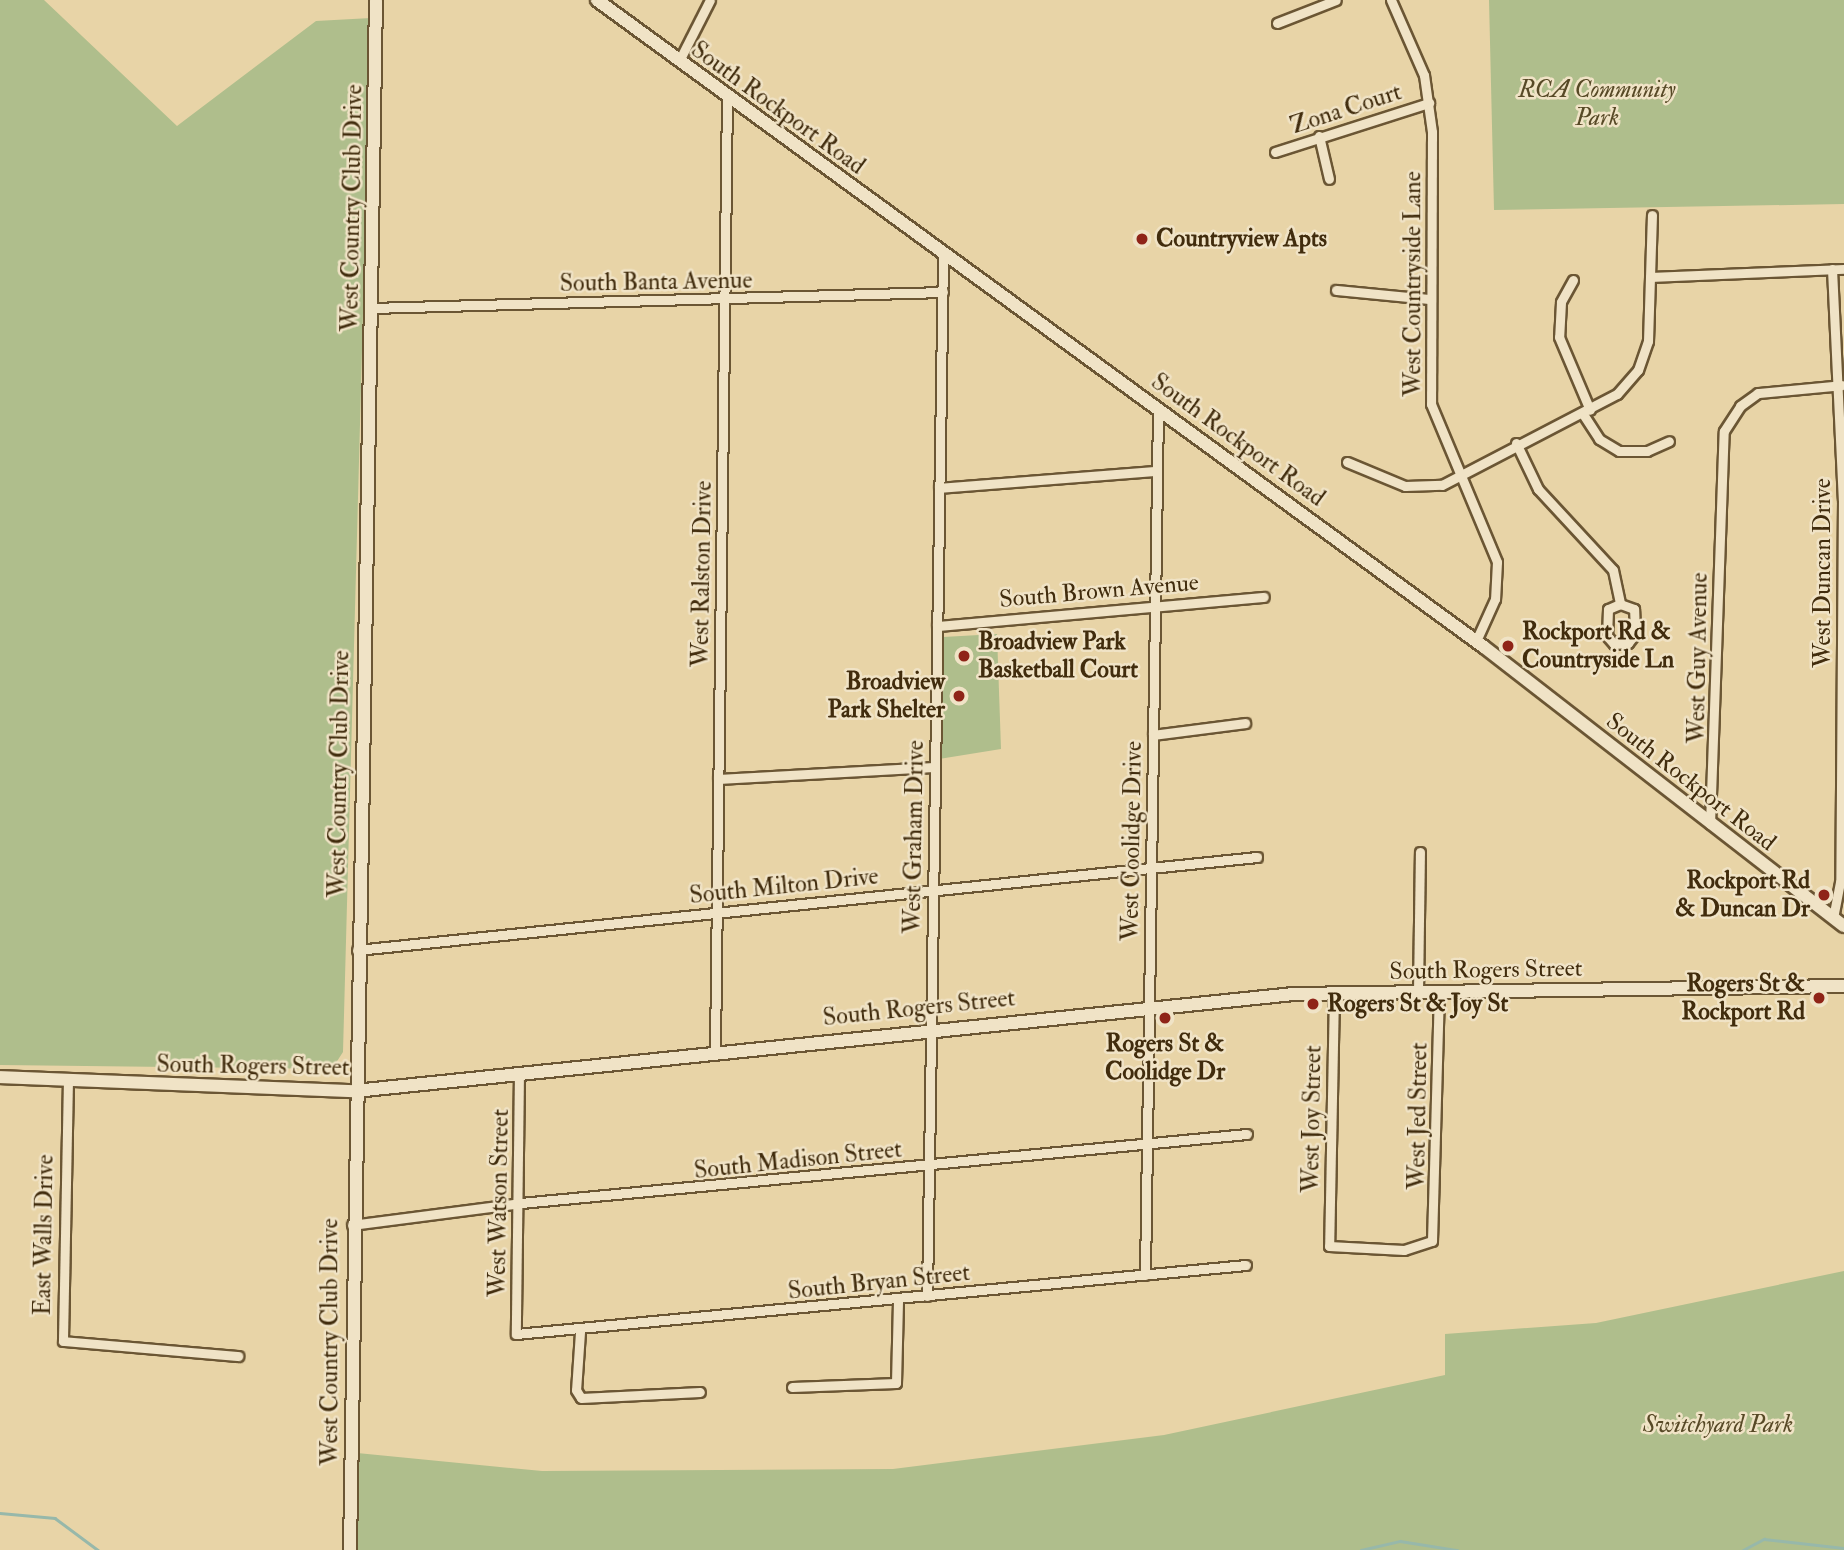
<!DOCTYPE html>
<html>
<head>
<meta charset="utf-8">
<style>
	body { margin:0 }
	#map { position:relative; width:1844px; height:1550px; overflow:hidden; background:#e8d4a7; font-family:"IM FELL Double Pica",serif }
	div>[style] { position:absolute }
	.green>* { inset:0; background:#afbe8c }
	.stream>* { height:2.5px; margin:-1.25px; padding:0 1.25px; transform-origin:1.25px; border-radius:1.25px; background:#97b8aa }
	.roads { filter:drop-shadow(2px 0 #6b5634) drop-shadow(-2px 0 #6b5634) drop-shadow(0 2px #6b5634) drop-shadow(0 -2px #6b5634) }
	.street>* { height:9px; margin:-4.5px; padding:0 4.5px; transform-origin:4.5px; border-radius:4.5px; background:#f0e3c6 }
	.secondary>* { height:12px; margin:-6px; padding:0 6px; transform-origin:6px; border-radius:6px; background:#f0e3c6 }
	.dots>* { width:19px; height:19px; translate:-50% -50%; box-sizing:border-box; border:4px solid #f0e3c6; border-radius:50% }
	span { translate:-50% -50%; white-space:nowrap; text-align:center; line-height:1.15; -webkit-text-stroke:5px #f0e3c6; paint-order:stroke }
	.park-label { font-size:24px; color:#574926; font-style:italic }
	.street-label { font-size:24px; color:#412c0d }
	.poi-label { font-size:24px; color:#412c0d; font-weight:700 }
	.left { translate:0 -50%; text-align:left }
	.right { translate:-100% -50%; text-align:right }
</style>
</head>
<body>
<div id="map">
	<div class="green">
		<div style="clip-path:polygon(0 0,44px 0,177px 126px,316px 21px,371px 18px,343px 1052px,332px 1069px,0 1065px)"></div>
		<div style="clip-path:polygon(1489px 0,1844px 0,1844px 204px,1494px 210px)"></div>
		<div style="clip-path:polygon(997px 634px,1001px 749px,939px 759px,943px 637px)"></div>
		<div style="clip-path:polygon(1844px 1271px,1844px 1550px,350px 1550px,347px 1452px,542px 1471px,893px 1469px,1164px 1435px,1445px 1375px,1445px 1334px,1596px 1323px)"></div>
	</div>
	<div class="stream">
		<div style="left:0;top:1513px;width:55px;rotate:5.2deg"></div>
		<div style="left:55px;top:1518px;width:54px;rotate:36.7deg"></div>
		<div style="left:1361px;top:1550px;width:40px;rotate:-13deg"></div>
		<div style="left:1400px;top:1541px;width:58px;rotate:9deg"></div>
		<div style="left:1743px;top:1550px;width:24px;rotate:-28deg"></div>
		<div style="left:1764px;top:1539px;width:81px;rotate:6.4deg"></div>
	</div>
	<div class="roads">
		<div class="street">
			<div style="left:1391px;top:0;width:82px;rotate:66.3deg"></div>
			<div style="left:1424px;top:75px;width:58px;rotate:82deg"></div>
			<div style="left:1432px;top:132px;width:272px;rotate:90.2deg"></div>
			<div style="left:1431px;top:404px;width:171px;rotate:67.3deg"></div>
			<div style="left:1497px;top:562px;width:37px;rotate:93deg"></div>
			<div style="left:1495px;top:599px;width:46px;rotate:114.3deg"></div>
			<div style="left:1277px;top:23px;width:63px;rotate:-21.3deg"></div>
			<div style="left:679px;top:61px;width:68px;rotate:-63.1deg"></div>
			<div style="left:1319px;top:136px;width:44px;rotate:76.9deg"></div>
			<div style="left:1275px;top:152px;width:162px;rotate:-17.7deg"></div>
			<div style="left:1832px;top:269px;width:231px;rotate:87.3deg"></div>
			<div style="left:1843px;top:500px;width:382px;rotate:90.4deg"></div>
			<div style="left:1840px;top:882px;width:37px;rotate:101deg"></div>
			<div style="left:1650px;top:277px;width:194px;rotate:-2.4deg"></div>
			<div style="left:1573px;top:280px;width:25px;rotate:119deg"></div>
			<div style="left:1561px;top:302px;width:35px;rotate:93deg"></div>
			<div style="left:1559px;top:337px;width:79px;rotate:67deg"></div>
			<div style="left:1336px;top:290px;width:94px;rotate:5.5deg"></div>
			<div style="left:371px;top:308px;width:572px;rotate:-1.6deg"></div>
			<div style="left:1583px;top:414px;width:30px;rotate:57deg"></div>
			<div style="left:1599px;top:439px;width:23px;rotate:31deg"></div>
			<div style="left:1619px;top:451px;width:28px"></div>
			<div style="left:1647px;top:451px;width:24px;rotate:-24deg"></div>
			<div style="left:1516px;top:443px;width:51px;rotate:64.4deg"></div>
			<div style="left:1538px;top:489px;width:110px;rotate:47.2deg"></div>
			<div style="left:1613px;top:570px;width:35px;rotate:78deg"></div>
			<div style="left:1620px;top:604px;width:13px;rotate:157deg"></div>
			<div style="left:1608px;top:609px;width:27px;rotate:92deg"></div>
			<div style="left:1607px;top:636px;width:11px;rotate:49deg"></div>
			<div style="left:1614px;top:644px;width:14px;rotate:-4deg"></div>
			<div style="left:1628px;top:643px;width:11px;rotate:-52deg"></div>
			<div style="left:1635px;top:634px;width:25px;rotate:-92deg"></div>
			<div style="left:1634px;top:609px;width:15px;rotate:-160deg"></div>
			<div style="left:1347px;top:462px;width:63px;rotate:22.5deg"></div>
			<div style="left:1405px;top:486px;width:37px;rotate:-2deg"></div>
			<div style="left:1442px;top:485px;width:197px;rotate:-27.5deg"></div>
			<div style="left:1617px;top:394px;width:32px;rotate:-49deg"></div>
			<div style="left:1638px;top:370px;width:31px;rotate:-71deg"></div>
			<div style="left:1648px;top:341px;width:126px;rotate:-88.2deg"></div>
			<div style="left:939px;top:488px;width:218px;rotate:-4.5deg"></div>
			<div style="left:937px;top:626px;width:328px;rotate:-5.1deg"></div>
			<div style="left:1153px;top:735px;width:93px;rotate:-7.4deg"></div>
			<div style="left:718px;top:779px;width:216px;rotate:-3.2deg"></div>
			<div style="left:1710px;top:824px;width:393px;rotate:-88deg"></div>
			<div style="left:1724px;top:431px;width:30px;rotate:-57deg"></div>
			<div style="left:1740px;top:406px;width:22px;rotate:-36deg"></div>
			<div style="left:1758px;top:393px;width:84px;rotate:-5.4deg"></div>
			<div style="left:357px;top:950px;width:905px;rotate:-5.9deg"></div>
			<div style="left:1418px;top:992px;width:140px;rotate:-89.2deg"></div>
			<div style="left:1334px;top:993px;width:253px;rotate:91.1deg"></div>
			<div style="left:1329px;top:1246px;width:75px;rotate:3.1deg"></div>
			<div style="left:1404px;top:1250px;width:29px;rotate:-18deg"></div>
			<div style="left:1432px;top:1241px;width:250px;rotate:-88.4deg"></div>
			<div style="left:715px;top:1049px;width:950px;rotate:-89.28deg"></div>
			<div style="left:519px;top:1072px;width:262px;rotate:90.7deg"></div>
			<div style="left:516px;top:1334px;width:733px;rotate:-5.4deg"></div>
			<div style="left:68px;top:1079px;width:262px;rotate:91.1deg"></div>
			<div style="left:63px;top:1341px;width:176px;rotate:4.9deg"></div>
			<div style="left:352px;top:1225px;width:170px;rotate:-7.4deg"></div>
			<div style="left:521px;top:1203px;width:729px;rotate:-5.43deg"></div>
			<div style="left:1145px;top:1275px;width:867px;rotate:-89.14deg"></div>
			<div style="left:927px;top:1296px;width:1042px;rotate:-89.12deg"></div>
			<div style="left:580px;top:1332px;width:58px;rotate:93.9deg"></div>
			<div style="left:576px;top:1390px;width:9px;rotate:58deg"></div>
			<div style="left:581px;top:1398px;width:119px;rotate:-2.9deg"></div>
			<div style="left:792px;top:1387px;width:104px;rotate:-2.2deg"></div>
			<div style="left:896px;top:1383px;width:84px;rotate:-88.6deg"></div>
		</div>
		<div class="secondary">
			<div style="left:597px;top:0;width:1098px;rotate:36.11deg"></div>
			<div style="left:1484px;top:647px;width:455px;rotate:37.8deg"></div>
			<div style="left:0;top:1077px;width:355px;rotate:2.3deg"></div>
			<div style="left:355px;top:1091px;width:943px;rotate:-5.9deg"></div>
			<div style="left:1293px;top:994px;width:551px;rotate:-0.83deg"></div>
			<div style="left:350px;top:1550px;width:1550px;rotate:-89.04deg"></div>
		</div>
	</div>
	<div class="dots">
		<div style="left:1142px;top:239px;background:#8f2418"></div>
		<div style="left:1508px;top:646px;background:#8f2418"></div>
		<div style="left:964px;top:656px;background:#8f2418"></div>
		<div style="left:959px;top:696px;background:#8f2418"></div>
		<div style="left:1824px;top:895px;background:#8f2418"></div>
		<div style="left:1819px;top:998px;background:#8f2418"></div>
		<div style="left:1313px;top:1004px;background:#8f2418"></div>
		<div style="left:1165px;top:1018px;background:#8f2418"></div>
	</div>
	<div class="park-label">
		<span style="left:1597px;top:104px">RCA Community<br>Park</span>
		<span style="left:1718px;top:1425px">Switchyard Park</span>
	</div>
	<div class="street-label">
		<span style="left:778px;top:108px;rotate:36deg">South Rockport Road</span>
		<span style="left:1346px;top:109px;rotate:-18deg">Zona Court</span>
		<span style="left:352px;top:208px;rotate:-89deg">West Country Club Drive</span>
		<span style="left:656px;top:282px;rotate:-1deg">South Banta Avenue</span>
		<span style="left:1413px;top:284px;rotate:-90deg">West Countryside Lane</span>
		<span style="left:1238px;top:440px;rotate:36deg">South Rockport Road</span>
		<span style="left:1823px;top:573px;rotate:-90deg">West Duncan Drive</span>
		<span style="left:702px;top:574px;rotate:-89deg">West Ralston Drive</span>
		<span style="left:1099px;top:591px;rotate:-5deg">South Brown Avenue</span>
		<span style="left:1698px;top:658px;rotate:-89deg">West Guy Avenue</span>
		<span style="left:339px;top:774px;rotate:-89deg">West Country Club Drive</span>
		<span style="left:1691px;top:782px;rotate:38deg">South Rockport Road</span>
		<span style="left:914px;top:837px;rotate:-89deg">West Graham Drive</span>
		<span style="left:1132px;top:841px;rotate:-89deg">West Coolidge Drive</span>
		<span style="left:784px;top:886px;rotate:-6deg">South Milton Drive</span>
		<span style="left:1486px;top:970px;rotate:-1deg">South Rogers Street</span>
		<span style="left:919px;top:1008px;rotate:-6deg">South Rogers Street</span>
		<span style="left:253px;top:1066px;rotate:1deg">South Rogers Street</span>
		<span style="left:1418px;top:1116px;rotate:-89deg">West Jed Street</span>
		<span style="left:1312px;top:1119px;rotate:-89deg">West Joy Street</span>
		<span style="left:798px;top:1160px;rotate:-6deg">South Madison Street</span>
		<span style="left:499px;top:1203px;rotate:-89deg">West Watson Street</span>
		<span style="left:44px;top:1235px;rotate:-89deg">East Walls Drive</span>
		<span style="left:879px;top:1282px;rotate:-6deg">South Bryan Street</span>
		<span style="left:330px;top:1342px;rotate:-90deg">West Country Club Drive</span>
	</div>
	<div class="poi-label">
		<span class="left" style="left:1156px;top:239px">Countryview Apts</span>
		<span class="left" style="left:1522px;top:646px">Rockport Rd &amp;<br>Countryside Ln</span>
		<span class="left" style="left:978px;top:656px">Broadview Park<br>Basketball Court</span>
		<span class="right" style="left:945px;top:696px">Broadview<br>Park Shelter</span>
		<span class="right" style="left:1810px;top:895px">Rockport Rd<br>&amp; Duncan Dr</span>
		<span class="right" style="left:1805px;top:998px">Rogers St &amp;<br>Rockport Rd</span>
		<span class="left" style="left:1327px;top:1004px">Rogers St &amp; Joy St</span>
		<span style="left:1165px;top:1058px">Rogers St &amp;<br>Coolidge Dr</span>
	</div>
</div>
</body>
</html>
